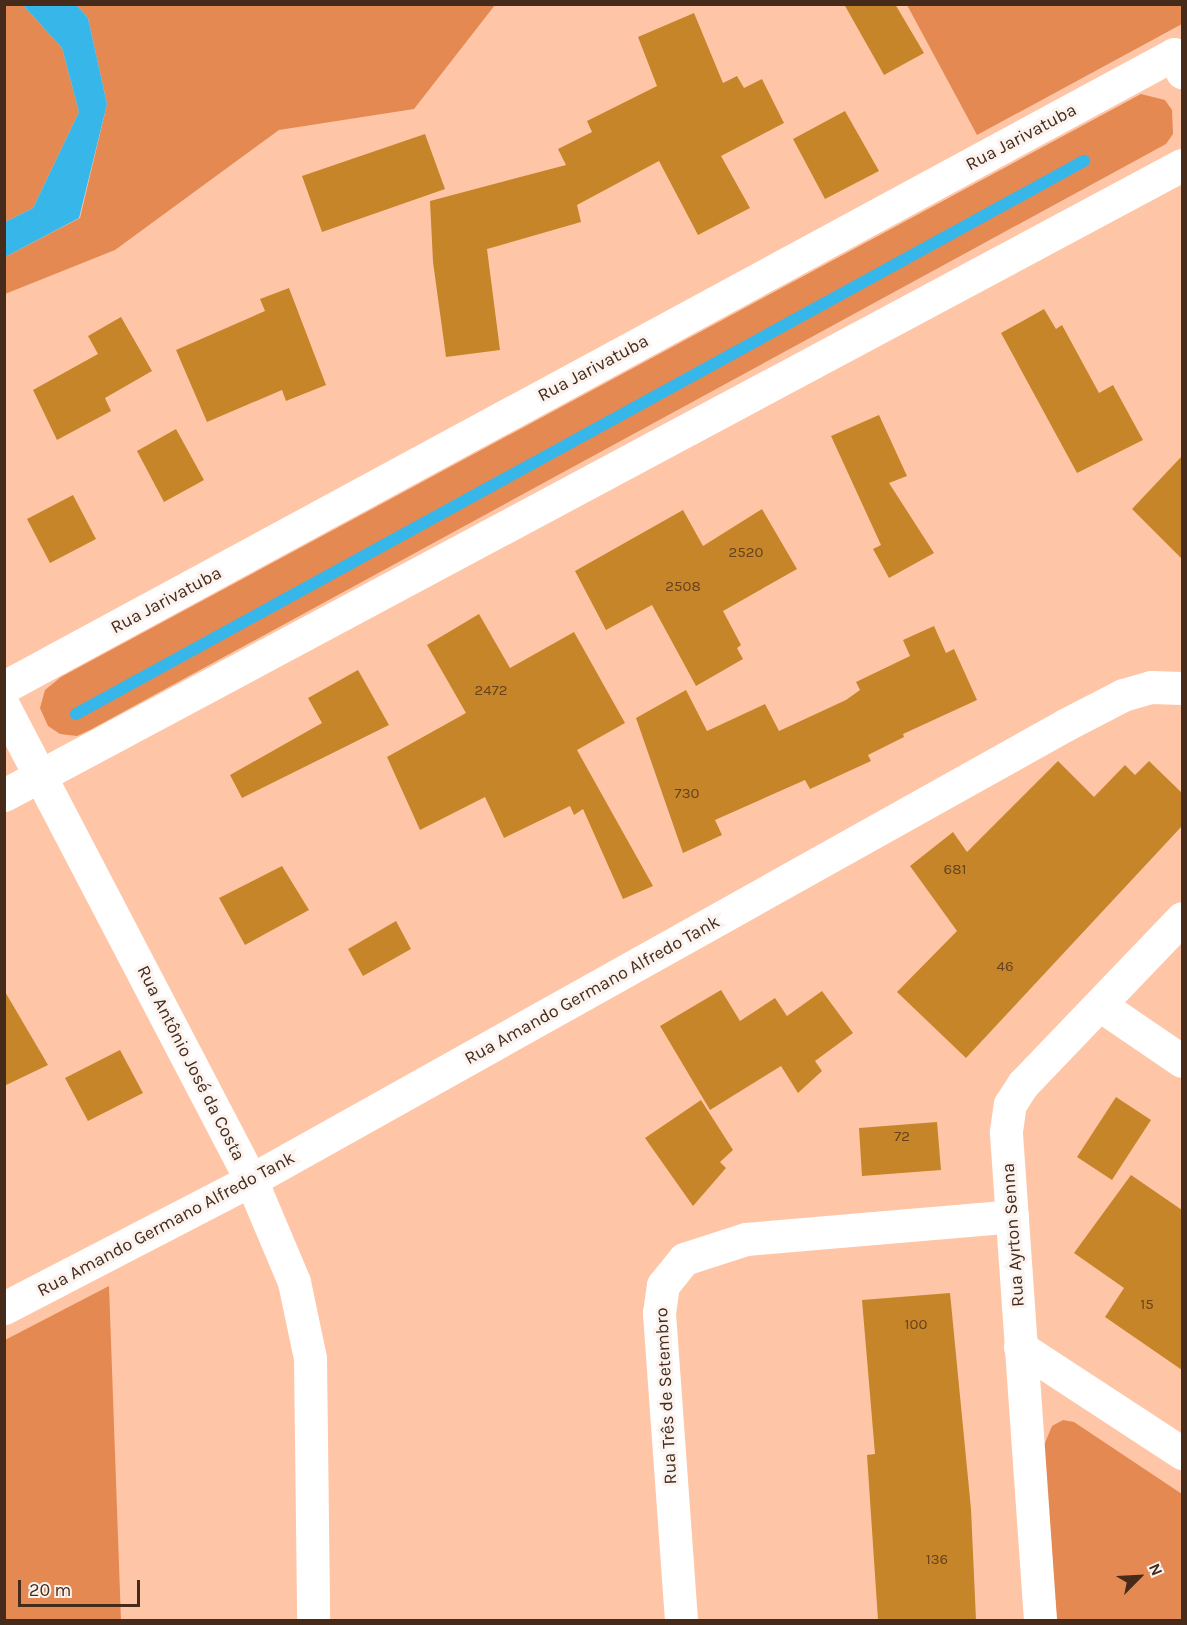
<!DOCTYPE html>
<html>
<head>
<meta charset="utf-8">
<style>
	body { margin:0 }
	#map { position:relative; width:1187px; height:1625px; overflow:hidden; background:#fec6a7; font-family:Karla,sans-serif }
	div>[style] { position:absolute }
	.green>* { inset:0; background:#e58952 }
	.water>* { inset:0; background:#37b6ea }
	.stream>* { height:12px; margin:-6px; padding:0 6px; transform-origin:6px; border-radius:6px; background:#37b6ea }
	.building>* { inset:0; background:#c78529 }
	.minor>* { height:33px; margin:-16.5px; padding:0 16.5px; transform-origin:16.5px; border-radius:16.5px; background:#fff }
	.tertiary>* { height:33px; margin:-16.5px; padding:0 16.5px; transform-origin:16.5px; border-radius:16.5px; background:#fff }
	span { translate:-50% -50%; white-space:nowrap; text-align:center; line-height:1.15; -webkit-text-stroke:6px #faf3ef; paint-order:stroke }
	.number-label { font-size:15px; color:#66421e }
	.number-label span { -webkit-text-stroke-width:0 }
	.street-label { font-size:18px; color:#462b1b }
	.frame { position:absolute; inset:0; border:6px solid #462b1b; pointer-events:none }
	.north { position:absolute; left:1109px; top:1547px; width:60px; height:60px; -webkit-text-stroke:4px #faf3ef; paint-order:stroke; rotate:66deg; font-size:16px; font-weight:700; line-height:24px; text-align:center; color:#462b1b }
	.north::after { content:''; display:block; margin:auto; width:21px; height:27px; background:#462b1b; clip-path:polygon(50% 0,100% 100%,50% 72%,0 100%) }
	.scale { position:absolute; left:18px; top:1580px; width:122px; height:27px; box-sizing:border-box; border:3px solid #462b1b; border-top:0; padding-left:8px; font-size:18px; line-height:21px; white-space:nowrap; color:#462b1b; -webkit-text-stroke:4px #faf3ef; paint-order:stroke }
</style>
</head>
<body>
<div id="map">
	<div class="green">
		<div style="clip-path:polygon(5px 5px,23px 5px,62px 48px,79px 112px,33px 208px,5px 222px)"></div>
		<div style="clip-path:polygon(76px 5px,495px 5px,414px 109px,279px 130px,115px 250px,5px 294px,5px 257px,80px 218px,107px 104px,88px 18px)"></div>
		<div style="clip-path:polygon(907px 5px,1182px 5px,1182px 24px,977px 135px)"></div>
		<div style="clip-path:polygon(1141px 94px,1165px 100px,1172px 110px,1173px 134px,1166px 144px,90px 730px,77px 736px,60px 734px,48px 726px,40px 708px,45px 690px,61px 677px)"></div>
		<div style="clip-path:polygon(109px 1286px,121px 1620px,5px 1620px,5px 1340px)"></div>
		<div style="clip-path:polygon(1063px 1420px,1074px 1422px,1182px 1494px,1182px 1620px,1057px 1620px,1042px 1450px,1052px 1426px)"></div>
	</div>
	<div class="water">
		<div style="clip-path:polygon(23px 5px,76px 5px,88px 18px,107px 104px,79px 218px,5px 257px,5px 222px,33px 208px,79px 112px,62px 48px)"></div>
	</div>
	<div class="stream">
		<div style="left:76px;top:714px;width:1150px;rotate:-28.75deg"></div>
	</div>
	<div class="building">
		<div style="clip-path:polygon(844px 4px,895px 4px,924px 53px,884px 75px)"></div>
		<div style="clip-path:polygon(694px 13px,723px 83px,737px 76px,744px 88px,762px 79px,784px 123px,721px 156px,750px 208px,698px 235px,659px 161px,577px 205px,581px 222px,487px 249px,500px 350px,446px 357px,433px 262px,430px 201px,566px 165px,558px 149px,592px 132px,587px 121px,657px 86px,638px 37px)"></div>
		<div style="clip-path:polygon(845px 111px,879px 171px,825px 199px,793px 139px)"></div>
		<div style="clip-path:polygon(425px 134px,445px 189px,322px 232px,302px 176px)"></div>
		<div style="clip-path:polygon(289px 288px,326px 385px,286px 401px,282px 390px,207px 422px,176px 350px,265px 311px,260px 299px)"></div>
		<div style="clip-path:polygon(1044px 309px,1056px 329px,1062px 325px,1099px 393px,1113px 385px,1143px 440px,1077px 473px,1001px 333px)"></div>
		<div style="clip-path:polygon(121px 317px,152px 371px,105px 398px,111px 411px,57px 440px,33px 390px,98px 354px,88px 336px)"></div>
		<div style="clip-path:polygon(879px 415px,907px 476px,889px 483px,934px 553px,889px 578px,873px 549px,881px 545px,831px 436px)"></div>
		<div style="clip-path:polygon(176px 429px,204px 480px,164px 502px,137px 451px)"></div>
		<div style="clip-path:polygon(1182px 456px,1182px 559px,1132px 509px)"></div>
		<div style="clip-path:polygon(73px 495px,96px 539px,50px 563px,27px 519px)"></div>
		<div style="clip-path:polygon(762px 509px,797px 569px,723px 611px,741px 645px,737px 648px,743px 659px,696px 686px,652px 605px,606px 630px,575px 571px,683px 510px,703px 546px)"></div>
		<div style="clip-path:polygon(479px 614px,510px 668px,574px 632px,625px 723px,577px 750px,653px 886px,623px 899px,583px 809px,574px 815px,570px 806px,504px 838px,485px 797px,420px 830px,387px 757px,466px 713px,427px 645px)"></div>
		<div style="clip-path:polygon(934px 626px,946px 653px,954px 649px,977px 700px,903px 734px,904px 737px,868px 755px,871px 761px,810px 789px,805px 780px,715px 820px,722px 835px,683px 853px,636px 718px,686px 690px,707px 731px,765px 704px,779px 731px,846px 700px,860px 690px,856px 682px,910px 656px,903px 640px)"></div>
		<div style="clip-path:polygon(358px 670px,389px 725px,242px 798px,230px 775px,322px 723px,308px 698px)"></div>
		<div style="clip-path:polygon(1058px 761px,1094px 797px,1125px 765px,1135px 775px,1149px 761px,1182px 793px,1182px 826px,966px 1058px,897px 992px,957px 931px,910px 866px,953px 832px,967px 852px)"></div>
		<div style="clip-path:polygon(282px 866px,309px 910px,245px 945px,219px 898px)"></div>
		<div style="clip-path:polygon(396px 921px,411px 949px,363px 976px,348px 949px)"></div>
		<div style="clip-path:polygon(4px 990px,48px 1065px,4px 1086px)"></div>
		<div style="clip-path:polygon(721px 990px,740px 1021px,775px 998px,787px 1016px,822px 991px,853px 1033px,815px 1061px,822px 1071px,798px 1093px,781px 1066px,710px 1110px,660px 1026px)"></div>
		<div style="clip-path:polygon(120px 1050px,143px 1093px,88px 1121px,65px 1078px)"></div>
		<div style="clip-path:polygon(1116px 1097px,1151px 1120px,1112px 1180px,1077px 1157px)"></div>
		<div style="clip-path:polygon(701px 1100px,733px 1150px,720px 1162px,726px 1168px,693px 1206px,645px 1138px)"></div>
		<div style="clip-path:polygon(937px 1122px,941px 1170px,862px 1176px,859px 1128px)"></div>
		<div style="clip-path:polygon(1131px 1175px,1182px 1210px,1182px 1370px,1105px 1317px,1124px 1288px,1074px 1253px)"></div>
		<div style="clip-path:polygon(950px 1293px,971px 1509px,976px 1620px,878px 1620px,867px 1455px,875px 1454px,862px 1300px)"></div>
	</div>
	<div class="minor">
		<div style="left:4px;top:707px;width:534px;rotate:62.43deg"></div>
		<div style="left:251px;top:1180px;width:111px;rotate:67.1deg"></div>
		<div style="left:294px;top:1282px;width:78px;rotate:78.1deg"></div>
		<div style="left:310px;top:1358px;width:262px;rotate:89.3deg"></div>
		<div style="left:1100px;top:1005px;width:99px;rotate:34.3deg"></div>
		<div style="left:4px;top:1308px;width:278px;rotate:-27.4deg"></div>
		<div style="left:251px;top:1180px;width:933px;rotate:-29.2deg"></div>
		<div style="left:1065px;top:725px;width:65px;rotate:-27.3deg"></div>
		<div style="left:1123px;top:695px;width:29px;rotate:-16deg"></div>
		<div style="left:1151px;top:687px;width:31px;rotate:2deg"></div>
		<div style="left:1020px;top:1347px;width:194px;rotate:33.2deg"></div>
		<div style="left:681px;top:1620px;width:308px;rotate:-94.1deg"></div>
		<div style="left:659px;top:1313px;width:28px;rotate:-82deg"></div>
		<div style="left:663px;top:1285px;width:33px;rotate:-51deg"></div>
		<div style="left:684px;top:1259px;width:65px;rotate:-17.9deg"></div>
		<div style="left:746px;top:1239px;width:267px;rotate:-4.9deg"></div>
		<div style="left:1040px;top:1620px;width:490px;rotate:-94deg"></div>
		<div style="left:1006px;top:1131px;width:27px;rotate:-82deg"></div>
		<div style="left:1010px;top:1104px;width:24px;rotate:-57deg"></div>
		<div style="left:1023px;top:1084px;width:230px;rotate:-46.2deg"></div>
	</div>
	<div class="tertiary">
		<div style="left:4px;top:687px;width:1330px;rotate:-28.41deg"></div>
		<div style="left:1174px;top:54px;width:20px;rotate:66deg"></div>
		<div style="left:4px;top:795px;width:1336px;rotate:-28.14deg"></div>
	</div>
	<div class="number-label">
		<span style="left:746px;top:553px">2520</span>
		<span style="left:683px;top:587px">2508</span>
		<span style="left:491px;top:691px">2472</span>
		<span style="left:687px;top:794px">730</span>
		<span style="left:955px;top:870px">681</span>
		<span style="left:1005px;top:967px">46</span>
		<span style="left:902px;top:1137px">72</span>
		<span style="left:1147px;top:1305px">15</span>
		<span style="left:916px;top:1325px">100</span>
		<span style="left:937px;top:1560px">136</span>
	</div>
	<div class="street-label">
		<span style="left:1021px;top:137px;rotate:-28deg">Rua Jarivatuba</span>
		<span style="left:593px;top:368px;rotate:-28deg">Rua Jarivatuba</span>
		<span style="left:166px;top:600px;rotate:-28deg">Rua Jarivatuba</span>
		<span style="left:592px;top:990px;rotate:-29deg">Rua Amando Germano Alfredo Tank</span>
		<span style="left:191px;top:1063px;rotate:63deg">Rua Antônio José da Costa</span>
		<span style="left:166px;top:1224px;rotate:-28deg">Rua Amando Germano Alfredo Tank</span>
		<span style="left:1013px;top:1235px;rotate:-94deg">Rua Ayrton Senna</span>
		<span style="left:666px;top:1396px;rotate:-93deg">Rua Três de Setembro</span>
	</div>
	<div class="frame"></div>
	<div class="north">N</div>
	<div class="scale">20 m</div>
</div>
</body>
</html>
